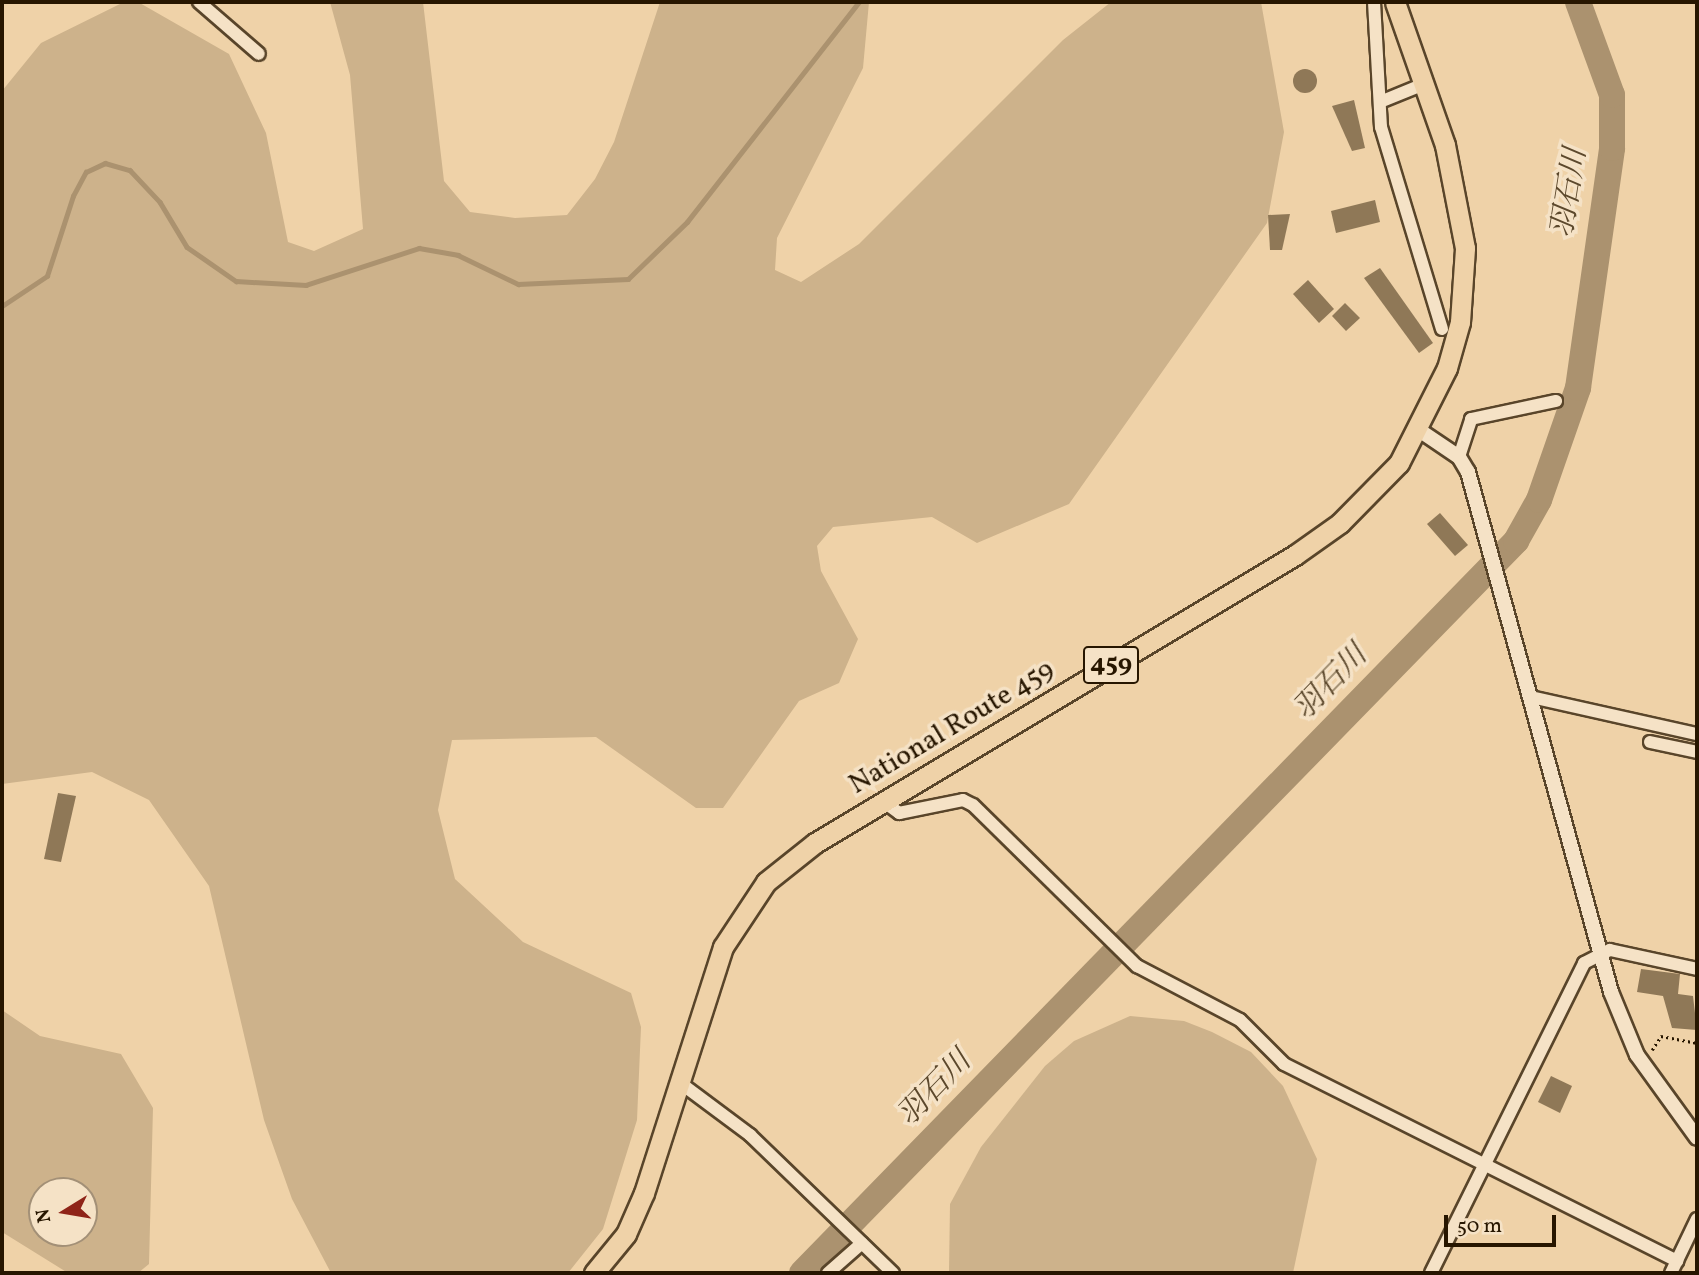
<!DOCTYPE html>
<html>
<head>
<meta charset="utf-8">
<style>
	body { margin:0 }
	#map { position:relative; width:1699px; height:1275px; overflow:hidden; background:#efd2a8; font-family:Vollkorn,"Noto Serif JP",serif }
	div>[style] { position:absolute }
	.green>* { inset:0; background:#cdb28b }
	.stream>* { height:4.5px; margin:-2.25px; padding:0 2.25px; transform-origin:2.25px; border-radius:2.25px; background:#ab926f }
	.river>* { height:26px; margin:-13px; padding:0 13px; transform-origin:13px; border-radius:13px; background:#ab926f }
	.building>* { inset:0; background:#8f7857 }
	.round { border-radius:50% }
	.path>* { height:2.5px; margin-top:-1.25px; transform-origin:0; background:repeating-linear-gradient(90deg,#271600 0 2px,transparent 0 5.5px) }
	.roads { filter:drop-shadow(2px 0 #59452a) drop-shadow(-2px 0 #59452a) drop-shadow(0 2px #59452a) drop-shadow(0 -2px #59452a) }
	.minor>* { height:12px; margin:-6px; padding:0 6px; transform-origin:6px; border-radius:6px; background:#f5e2c6 }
	.tertiary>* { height:14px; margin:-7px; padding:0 7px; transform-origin:7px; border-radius:7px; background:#f5e2c6 }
	.trunk>* { height:19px; margin:-9.5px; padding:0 9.5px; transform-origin:9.5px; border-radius:9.5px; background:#efd2a8 }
	span { translate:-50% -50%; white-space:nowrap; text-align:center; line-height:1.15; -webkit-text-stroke:7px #f5e2c6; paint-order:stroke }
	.shield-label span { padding:2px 5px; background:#f5e2c6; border:2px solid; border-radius:5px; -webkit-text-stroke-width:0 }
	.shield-label { font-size:26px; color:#271600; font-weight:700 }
	.street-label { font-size:28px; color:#271600 }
	.water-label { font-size:30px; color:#5c482c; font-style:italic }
	.frame { position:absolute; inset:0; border:4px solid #271600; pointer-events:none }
	.north { position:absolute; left:28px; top:1177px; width:70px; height:70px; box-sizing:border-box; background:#f5e2c6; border:2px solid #a39077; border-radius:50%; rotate:259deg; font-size:19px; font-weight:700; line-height:28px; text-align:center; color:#271600 }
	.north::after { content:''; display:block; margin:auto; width:24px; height:32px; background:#8f2418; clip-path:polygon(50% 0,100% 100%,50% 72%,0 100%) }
	.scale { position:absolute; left:1444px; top:1215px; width:112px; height:32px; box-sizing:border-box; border:4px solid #271600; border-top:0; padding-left:9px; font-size:21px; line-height:24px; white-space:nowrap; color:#271600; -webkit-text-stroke:5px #f5e2c6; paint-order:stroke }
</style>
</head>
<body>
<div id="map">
	<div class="green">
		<div style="clip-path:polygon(124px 2px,138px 2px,229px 54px,266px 133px,288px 242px,314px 251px,363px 229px,350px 75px,330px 2px,423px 2px,444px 181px,470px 212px,515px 218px,567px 215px,595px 179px,614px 142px,660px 2px,869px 2px,863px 68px,777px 238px,775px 270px,801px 282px,859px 244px,1063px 40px,1111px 2px,1261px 2px,1284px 132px,1267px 223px,1069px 504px,977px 543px,932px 517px,833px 527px,817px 546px,821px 571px,858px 639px,839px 683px,799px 701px,723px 808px,696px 808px,596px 737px,452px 740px,438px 810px,455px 879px,523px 942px,631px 993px,641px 1027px,637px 1120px,603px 1229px,568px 1273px,331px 1273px,292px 1199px,264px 1120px,209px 886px,149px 800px,92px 772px,2px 784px,2px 91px,41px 43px)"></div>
		<div style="clip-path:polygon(evenodd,2px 1010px,40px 1036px,121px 1054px,153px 1108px,149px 1264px,138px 1273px,68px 1273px,2px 1232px,2px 1010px,42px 1191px,84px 1191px,84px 1233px,42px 1233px,42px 1191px)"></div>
		<div style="clip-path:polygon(1130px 1016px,1184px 1021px,1212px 1032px,1251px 1052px,1283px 1086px,1317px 1159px,1293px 1273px,949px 1273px,950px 1204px,981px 1147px,1045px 1066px,1074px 1041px)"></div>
	</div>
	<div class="stream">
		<div style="left:2px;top:306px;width:54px;rotate:-33.7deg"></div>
		<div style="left:47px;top:276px;width:84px;rotate:-72deg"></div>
		<div style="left:73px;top:196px;width:27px;rotate:-62deg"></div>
		<div style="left:86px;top:172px;width:21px;rotate:-25deg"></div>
		<div style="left:105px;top:163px;width:26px;rotate:16deg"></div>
		<div style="left:130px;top:170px;width:44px;rotate:46.8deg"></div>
		<div style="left:160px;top:202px;width:52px;rotate:59deg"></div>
		<div style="left:187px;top:247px;width:60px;rotate:34.8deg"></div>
		<div style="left:236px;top:281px;width:70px;rotate:3.3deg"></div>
		<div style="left:306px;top:285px;width:119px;rotate:-18.1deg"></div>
		<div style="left:419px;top:248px;width:40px;rotate:10deg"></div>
		<div style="left:458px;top:255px;width:67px;rotate:25.8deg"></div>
		<div style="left:518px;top:284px;width:110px;rotate:-2.6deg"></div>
		<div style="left:628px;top:279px;width:82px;rotate:-44deg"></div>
		<div style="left:687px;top:222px;width:279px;rotate:-52deg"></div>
	</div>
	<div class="river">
		<div style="left:802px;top:1273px;width:1023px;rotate:-45.71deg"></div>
		<div style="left:1516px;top:541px;width:47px;rotate:-60.7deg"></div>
		<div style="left:1539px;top:500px;width:119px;rotate:-70.8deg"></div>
		<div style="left:1578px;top:388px;width:242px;rotate:-81.9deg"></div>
		<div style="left:1612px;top:148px;width:53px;rotate:-90deg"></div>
		<div style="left:1612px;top:95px;width:99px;rotate:-110.1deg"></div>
	</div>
	<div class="building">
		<div class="round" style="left:1293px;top:69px;width:24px;height:24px"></div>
		<div style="clip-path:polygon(1354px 100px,1365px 148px,1352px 151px,1332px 106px)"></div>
		<div style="clip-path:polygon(1375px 200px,1380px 222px,1336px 233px,1331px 211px)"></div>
		<div style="clip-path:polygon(1290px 214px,1282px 250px,1270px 250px,1268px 215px)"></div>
		<div style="clip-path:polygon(1380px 268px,1433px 343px,1419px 353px,1364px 278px)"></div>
		<div style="clip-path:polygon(1308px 280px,1334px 309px,1319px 323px,1293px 294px)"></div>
		<div style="clip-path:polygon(1345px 303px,1360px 318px,1346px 331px,1332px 316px)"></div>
		<div style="clip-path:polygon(1440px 513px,1468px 545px,1455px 556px,1427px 524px)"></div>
		<div style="clip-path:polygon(58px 793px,76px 796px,61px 862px,44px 859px)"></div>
		<div style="clip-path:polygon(1641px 969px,1680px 974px,1678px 994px,1693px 996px,1697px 1030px,1672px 1028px,1663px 996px,1637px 992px)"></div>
		<div style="clip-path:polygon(1551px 1076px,1572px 1086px,1560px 1113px,1538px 1102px)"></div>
	</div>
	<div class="path">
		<div style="left:1652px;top:1050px;width:17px;rotate:-57deg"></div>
		<div style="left:1661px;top:1036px;width:37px;rotate:11deg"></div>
	</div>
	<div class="roads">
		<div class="minor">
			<div style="left:199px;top:2px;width:79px;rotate:40.9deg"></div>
			<div style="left:1374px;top:2px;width:125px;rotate:86.8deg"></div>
			<div style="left:1381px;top:127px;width:211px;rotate:73.2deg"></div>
			<div style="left:1380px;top:102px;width:48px;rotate:-22.2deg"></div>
			<div style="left:1459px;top:457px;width:40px;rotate:-72deg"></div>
			<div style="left:1471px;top:419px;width:87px;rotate:-12deg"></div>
			<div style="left:1531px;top:697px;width:170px;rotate:12.6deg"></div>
			<div style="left:1650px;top:742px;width:48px;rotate:12deg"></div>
			<div style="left:884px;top:802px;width:19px;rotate:36deg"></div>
			<div style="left:899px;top:813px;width:65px;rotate:-11.5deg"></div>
			<div style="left:963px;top:800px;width:11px;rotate:27deg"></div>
			<div style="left:973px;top:805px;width:230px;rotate:44.5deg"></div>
			<div style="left:1137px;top:966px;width:116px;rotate:27.7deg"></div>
			<div style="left:1240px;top:1020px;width:62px;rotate:45deg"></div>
			<div style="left:1284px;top:1064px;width:440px;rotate:26.6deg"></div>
			<div style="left:679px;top:1082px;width:89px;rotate:36.7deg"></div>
			<div style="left:750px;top:1135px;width:199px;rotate:44deg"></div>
			<div style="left:828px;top:1273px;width:45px;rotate:-41.4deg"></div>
			<div style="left:1431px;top:1273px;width:346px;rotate:-63.7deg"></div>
			<div style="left:1584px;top:963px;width:29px;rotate:-27deg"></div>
			<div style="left:1610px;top:950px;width:89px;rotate:12.3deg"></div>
			<div style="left:1671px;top:1273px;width:60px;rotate:-64.3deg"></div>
		</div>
		<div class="tertiary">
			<div style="left:1419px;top:430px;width:48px;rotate:34deg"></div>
			<div style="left:1459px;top:457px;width:17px;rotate:59deg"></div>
			<div style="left:1468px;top:472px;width:539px;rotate:74.62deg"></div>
			<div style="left:1611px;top:992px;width:68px;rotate:67.6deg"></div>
			<div style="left:1637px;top:1055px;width:102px;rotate:54.1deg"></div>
		</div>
		<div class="trunk">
			<div style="left:594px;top:1273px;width:50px;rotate:-50.6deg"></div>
			<div style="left:626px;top:1234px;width:45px;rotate:-66.3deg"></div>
			<div style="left:644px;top:1193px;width:258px;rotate:-72.2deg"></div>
			<div style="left:723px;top:947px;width:78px;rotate:-56.5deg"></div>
			<div style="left:766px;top:882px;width:63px;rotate:-38.5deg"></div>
			<div style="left:815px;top:843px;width:560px;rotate:-30.96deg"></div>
			<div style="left:1295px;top:555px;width:55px;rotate:-35.4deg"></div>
			<div style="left:1340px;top:523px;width:84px;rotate:-45.5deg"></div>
			<div style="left:1399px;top:463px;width:106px;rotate:-63.2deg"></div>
			<div style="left:1447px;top:368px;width:48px;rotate:-74.2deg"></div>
			<div style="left:1460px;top:322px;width:74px;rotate:-86.1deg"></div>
			<div style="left:1465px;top:248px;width:105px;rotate:-101deg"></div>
			<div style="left:1445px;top:145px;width:151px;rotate:-109.3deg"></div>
		</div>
	</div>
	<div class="shield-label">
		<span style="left:1111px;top:665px">459</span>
	</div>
	<div class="street-label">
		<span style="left:952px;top:728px;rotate:-31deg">National Route 459</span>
	</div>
	<div class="water-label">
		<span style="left:1570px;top:193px;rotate:-81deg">羽石川</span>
		<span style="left:1331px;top:683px;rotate:-46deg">羽石川</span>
		<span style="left:935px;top:1089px;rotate:-46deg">羽石川</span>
	</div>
	<div class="frame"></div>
	<div class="north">N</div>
	<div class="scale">50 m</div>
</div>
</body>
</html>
